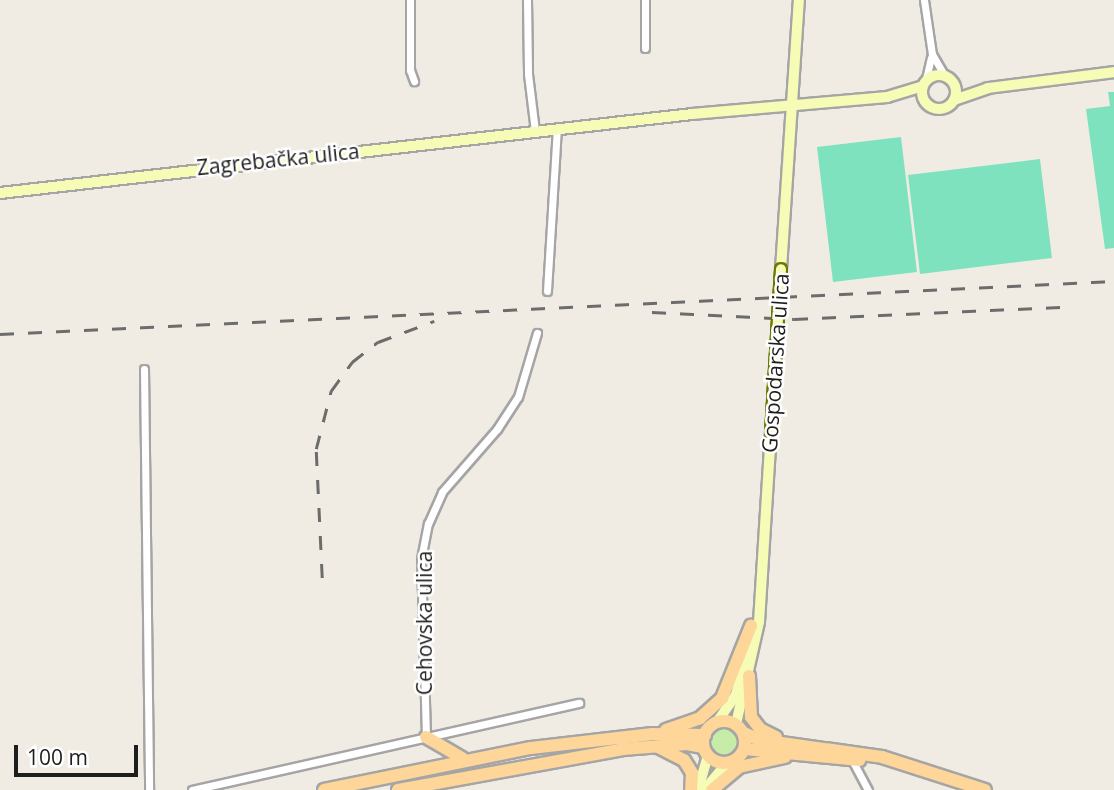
<!DOCTYPE html>
<html>
<head>
<meta charset="utf-8">
<style>
	body { margin:0 }
	#map { position:relative; width:1114px; height:790px; overflow:hidden; background:#f0ece4; font-family:"Open Sans",sans-serif }
	div>[style] { position:absolute }
	.grass>* { inset:0; background:#c7eca8 }
	.round { border-radius:50% }
	.pitch>* { inset:0; background:#7fe2be }
	.roads { filter:drop-shadow(2px 0 #a5a5a5) drop-shadow(-2px 0 #a5a5a5) drop-shadow(0 2px #a5a5a5) drop-shadow(0 -2px #a5a5a5) }
	.street>* { height:7px; margin:-3.5px; padding:0 3.5px; transform-origin:3.5px; border-radius:3.5px; background:#fff }
	.secondary>* { height:10px; margin:-5px; padding:0 5px; transform-origin:5px; border-radius:5px; background:#f6fcb6 }
	.secondary>.ring { margin:-5px; padding:0; box-sizing:content-box; background:none; border:10px solid #f6fcb6; border-radius:50% }
	.primary>* { height:12px; margin:-6px; padding:0 6px; transform-origin:6px; border-radius:6px; background:#ffd699 }
	.primary>.ring { margin:-6px; padding:0; box-sizing:content-box; background:none; border:12px solid #ffd699; border-radius:50% }
	.rail>* { height:2.5px; margin-top:-1.25px; transform-origin:0; background:repeating-linear-gradient(90deg,#6c6c6c 0 14px,transparent 0 28px) }
	.bridges { filter:drop-shadow(2px 0 #697901) drop-shadow(-2px 0 #697901) drop-shadow(0 2px #697901) drop-shadow(0 -2px #697901) }
	.secondary-bridge>* { height:10px; margin:-5px; padding:0 5px; transform-origin:5px; border-radius:5px; background:#f6fcb6 }
	span { translate:-50% -50%; white-space:nowrap; text-align:center; line-height:1.15; -webkit-text-stroke:5px #fff; paint-order:stroke }
	.street-label { font-size:21px; color:#1e1e1e }
	.scale { position:absolute; left:14px; top:745px; width:124px; height:32px; box-sizing:border-box; border:4px solid #1e1e1e; border-top:0; padding-left:9px; font-size:21px; line-height:24px; white-space:nowrap; color:#1e1e1e; -webkit-text-stroke:5px #fff; paint-order:stroke }
</style>
</head>
<body>
<div id="map">
	<div class="grass">
		<div class="round" style="left:708px;top:725px;width:32px;height:32px"></div>
	</div>
	<div class="pitch">
		<div style="clip-path:polygon(1108px 92px,1114px 92px,1114px 248px,1105px 249px,1086px 109px,1110px 106px)"></div>
		<div style="clip-path:polygon(901px 137px,917px 272px,833px 282px,817px 147px)"></div>
		<div style="clip-path:polygon(1040px 159px,1052px 258px,920px 274px,908px 175px)"></div>
	</div>
	<div class="roads">
		<div class="street">
			<div style="left:410px;top:0;width:70px;rotate:90deg"></div>
			<div style="left:410px;top:70px;width:12px;rotate:70deg"></div>
			<div style="left:527px;top:0;width:74px;rotate:89.2deg"></div>
			<div style="left:528px;top:74px;width:57px;rotate:83deg"></div>
			<div style="left:645px;top:0;width:48px;rotate:90deg"></div>
			<div style="left:924px;top:0;width:55px;rotate:81.6deg"></div>
			<div style="left:932px;top:54px;width:24px;rotate:60deg"></div>
			<div style="left:926px;top:79px;width:22px;rotate:-77deg"></div>
			<div style="left:547px;top:291px;width:162px;rotate:-86.5deg"></div>
			<div style="left:144px;top:369px;width:421px;rotate:89.3deg"></div>
			<div style="left:426px;top:737px;width:178px;rotate:-91.6deg"></div>
			<div style="left:421px;top:559px;width:36px;rotate:-79deg"></div>
			<div style="left:428px;top:524px;width:35px;rotate:-66deg"></div>
			<div style="left:442px;top:492px;width:84px;rotate:-48.9deg"></div>
			<div style="left:497px;top:429px;width:38px;rotate:-57deg"></div>
			<div style="left:518px;top:397px;width:67px;rotate:-73.5deg"></div>
			<div style="left:852px;top:760px;width:34px;rotate:62deg"></div>
			<div style="left:192px;top:790px;width:397px;rotate:-12.7deg"></div>
		</div>
		<div class="secondary">
			<div class="ring" style="left:922px;top:75px;width:24px;height:24px"></div>
			<div style="left:954px;top:100px;width:36px;rotate:-19deg"></div>
			<div style="left:988px;top:88px;width:127px;rotate:-7.2deg"></div>
			<div style="left:0;top:193px;width:696px;rotate:-6.51deg"></div>
			<div style="left:692px;top:114px;width:196px;rotate:-5deg"></div>
			<div style="left:887px;top:97px;width:37px;rotate:-17deg"></div>
			<div style="left:781px;top:269px;width:270px;rotate:-86.2deg"></div>
			<div style="left:717px;top:722px;width:33px;rotate:-55deg"></div>
			<div style="left:736px;top:695px;width:51px;rotate:-76.5deg"></div>
			<div style="left:736px;top:724px;width:105px;rotate:-77.3deg"></div>
			<div style="left:759px;top:622px;width:189px;rotate:-86.4deg"></div>
			<div style="left:706px;top:788px;width:31px;rotate:-50deg"></div>
			<div style="left:698px;top:790px;width:35px;rotate:-74deg"></div>
		</div>
		<div class="primary">
			<div style="left:749px;top:676px;width:41px;rotate:87.2deg"></div>
			<div style="left:751px;top:717px;width:15px;rotate:53deg"></div>
			<div style="left:760px;top:729px;width:18px;rotate:27deg"></div>
			<div class="ring" style="left:703px;top:721px;width:30px;height:30px"></div>
			<div style="left:666px;top:730px;width:36px;rotate:-19deg"></div>
			<div style="left:700px;top:718px;width:30px;rotate:-42deg"></div>
			<div style="left:722px;top:698px;width:78px;rotate:-68.1deg"></div>
			<div style="left:744px;top:733px;width:17px;rotate:24deg"></div>
			<div style="left:760px;top:740px;width:123px;rotate:7.9deg"></div>
			<div style="left:882px;top:757px;width:108px;rotate:17.8deg"></div>
			<div style="left:426px;top:737px;width:42px;rotate:30.3deg"></div>
			<div style="left:658px;top:747px;width:29px;rotate:27deg"></div>
			<div style="left:684px;top:760px;width:15px;rotate:58deg"></div>
			<div style="left:692px;top:773px;width:17px;rotate:93deg"></div>
			<div style="left:745px;top:749px;width:115px;rotate:5.5deg"></div>
			<div style="left:324px;top:790px;width:211px;rotate:-11.5deg"></div>
			<div style="left:531px;top:748px;width:122px;rotate:-6.6deg"></div>
			<div style="left:652px;top:734px;width:53px;rotate:1.1deg"></div>
			<div style="left:398px;top:790px;width:229px;rotate:-10.3deg"></div>
			<div style="left:623px;top:749px;width:64px;rotate:-4.5deg"></div>
			<div style="left:687px;top:744px;width:16px;rotate:11deg"></div>
			<div style="left:712px;top:790px;width:35px;rotate:-40deg"></div>
			<div style="left:739px;top:767px;width:47px;rotate:-12.3deg"></div>
		</div>
	</div>
	<div class="rail">
		<div style="left:652px;top:312px;width:142px;rotate:2.8deg"></div>
		<div style="left:794px;top:319px;width:267px;rotate:-2.6deg"></div>
		<div style="left:0;top:334px;width:1115px;rotate:-2.72deg"></div>
		<div style="left:322px;top:578px;width:129px;rotate:-92.7deg"></div>
		<div style="left:316px;top:449px;width:60px;rotate:-75.5deg"></div>
		<div style="left:331px;top:391px;width:36px;rotate:-54deg"></div>
		<div style="left:352px;top:362px;width:33px;rotate:-38deg"></div>
		<div style="left:378px;top:342px;width:60px;rotate:-20.6deg"></div>
	</div>
	<div class="bridges">
		<div class="secondary-bridge">
			<div style="left:771px;top:433px;width:164px;rotate:-86.5deg"></div>
		</div>
	</div>
	<div class="street-label">
		<span style="left:278px;top:159px;rotate:-6deg">Zagrebačka ulica</span>
		<span style="left:775px;top:363px;rotate:-86deg">Gospodarska ulica</span>
		<span style="left:424px;top:623px;rotate:-90deg">Cehovska ulica</span>
	</div>
	<div class="scale">100 m</div>
</div>
</body>
</html>
